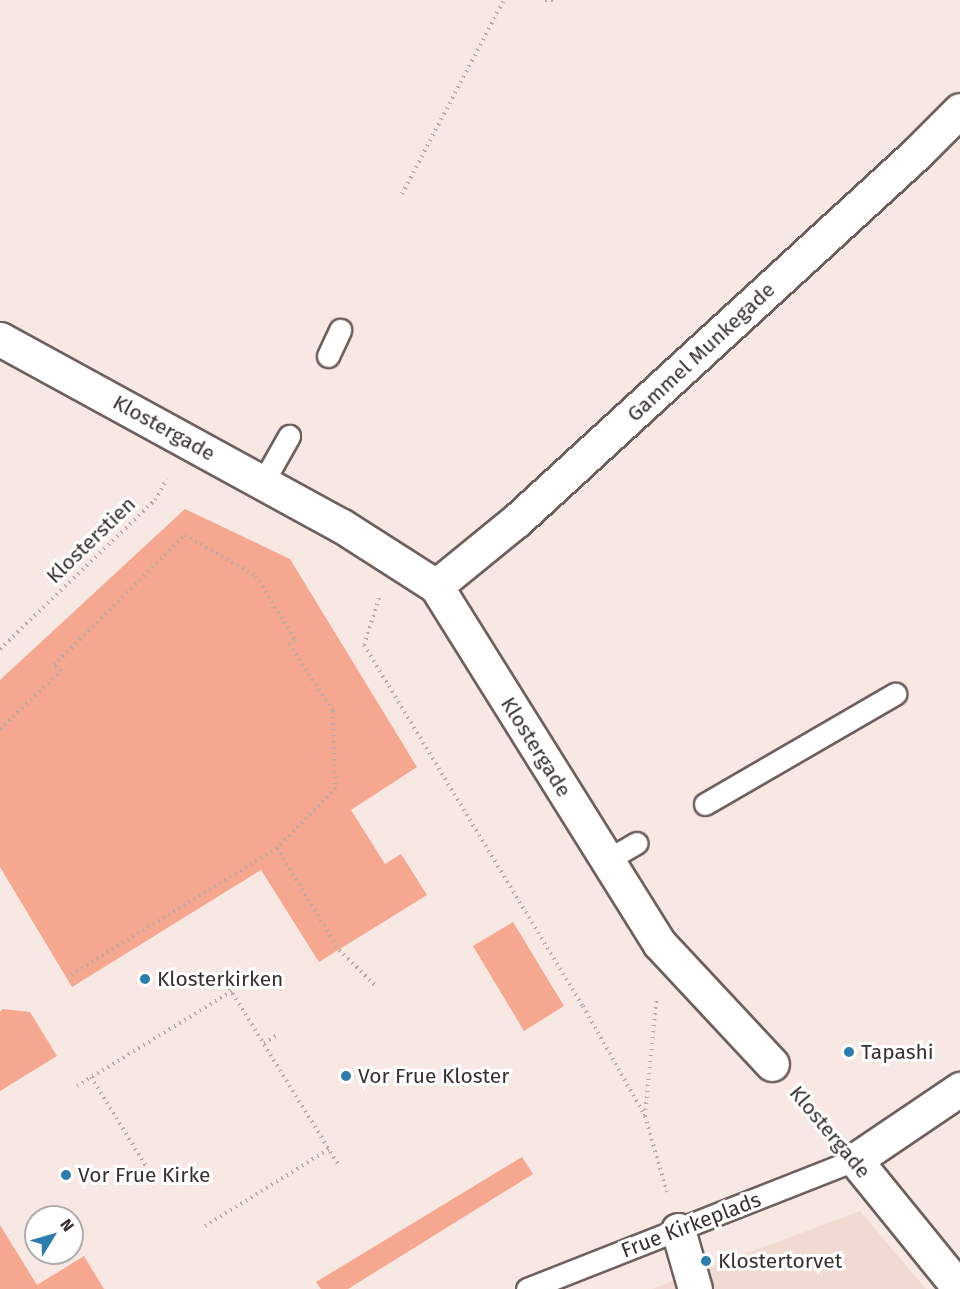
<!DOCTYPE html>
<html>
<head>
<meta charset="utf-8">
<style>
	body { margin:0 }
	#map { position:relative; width:960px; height:1289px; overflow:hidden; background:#f8e8e3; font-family:"Fira Sans",sans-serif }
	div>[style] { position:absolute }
	.built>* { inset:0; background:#f1dad2 }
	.green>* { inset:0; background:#f5a88f }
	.path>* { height:4px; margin-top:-2px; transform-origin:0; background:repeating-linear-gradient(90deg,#b7aba7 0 1.5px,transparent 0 6px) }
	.roads { filter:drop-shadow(2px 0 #6e615d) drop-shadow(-2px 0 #6e615d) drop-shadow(0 2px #6e615d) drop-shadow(0 -2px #6e615d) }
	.lane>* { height:21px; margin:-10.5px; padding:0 10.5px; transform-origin:10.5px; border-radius:10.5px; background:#fff }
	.street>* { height:33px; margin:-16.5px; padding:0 16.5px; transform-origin:16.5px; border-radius:16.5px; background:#fff }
	.dots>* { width:16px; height:16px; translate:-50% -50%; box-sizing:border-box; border:3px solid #fff; border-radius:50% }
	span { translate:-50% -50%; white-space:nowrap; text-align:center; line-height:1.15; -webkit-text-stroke:6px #fff; paint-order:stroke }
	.street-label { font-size:21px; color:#36312f }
	.poi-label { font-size:21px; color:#36312f }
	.left { translate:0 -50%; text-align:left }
	.north { position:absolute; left:24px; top:1205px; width:60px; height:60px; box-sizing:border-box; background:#fff; border:2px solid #afadac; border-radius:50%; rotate:53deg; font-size:16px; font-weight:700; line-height:24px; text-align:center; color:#36312f }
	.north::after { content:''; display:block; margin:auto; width:21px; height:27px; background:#2a7dad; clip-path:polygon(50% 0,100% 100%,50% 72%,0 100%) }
</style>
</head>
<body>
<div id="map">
	<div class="built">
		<div style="clip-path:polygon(860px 1211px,926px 1289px,652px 1289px)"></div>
	</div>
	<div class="green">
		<div style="clip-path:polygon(185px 509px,290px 559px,417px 767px,351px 810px,385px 864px,401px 854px,427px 895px,319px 962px,261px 870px,72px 987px,0 867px,0 680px)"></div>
		<div style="clip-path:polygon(513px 922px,564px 1006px,524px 1031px,473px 946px)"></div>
		<div style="clip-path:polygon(3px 1009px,30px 1012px,57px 1056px,0 1091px,0 1012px)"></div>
		<div style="clip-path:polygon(522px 1157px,533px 1174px,348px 1289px,321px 1289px,316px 1282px)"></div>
		<div style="clip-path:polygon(0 1225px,37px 1285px,84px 1256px,104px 1289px,0 1289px)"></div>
	</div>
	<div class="path">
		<div style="left:545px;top:0;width:10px"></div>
		<div style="left:402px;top:194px;width:219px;rotate:-62.3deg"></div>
		<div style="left:379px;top:598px;width:49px;rotate:107.7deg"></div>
		<div style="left:364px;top:645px;width:422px;rotate:58.8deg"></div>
		<div style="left:583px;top:1006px;width:126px;rotate:60.6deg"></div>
		<div style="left:645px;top:1116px;width:79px;rotate:73.9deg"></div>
		<div style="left:0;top:649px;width:215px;rotate:-43.9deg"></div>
		<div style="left:155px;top:500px;width:24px;rotate:-60deg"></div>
		<div style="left:0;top:729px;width:84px;rotate:-43.6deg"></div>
		<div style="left:61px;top:671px;width:9px;rotate:-139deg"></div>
		<div style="left:54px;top:665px;width:185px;rotate:-44.8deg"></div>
		<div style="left:185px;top:535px;width:82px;rotate:30deg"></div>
		<div style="left:256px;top:576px;width:75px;rotate:58.6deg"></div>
		<div style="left:295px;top:640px;width:7px;rotate:146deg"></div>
		<div style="left:289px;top:644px;width:80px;rotate:56.7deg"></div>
		<div style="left:333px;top:711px;width:77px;rotate:87.8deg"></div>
		<div style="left:336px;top:788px;width:84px;rotate:134.5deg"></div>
		<div style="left:277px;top:848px;width:246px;rotate:148.4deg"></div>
		<div style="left:277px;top:848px;width:119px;rotate:58.7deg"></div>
		<div style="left:339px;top:950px;width:52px;rotate:44.2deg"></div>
		<div style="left:220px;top:973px;width:228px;rotate:58.3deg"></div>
		<div style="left:264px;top:1043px;width:17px;rotate:-31deg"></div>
		<div style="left:91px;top:1077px;width:110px;rotate:58.3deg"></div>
		<div style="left:77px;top:1086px;width:182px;rotate:-31.5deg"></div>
		<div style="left:798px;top:1095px;width:44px;rotate:48.7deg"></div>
		<div style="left:645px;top:1116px;width:116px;rotate:-84.5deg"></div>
		<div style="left:205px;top:1226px;width:146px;rotate:-31.8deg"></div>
	</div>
	<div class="roads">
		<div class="lane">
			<div style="left:328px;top:356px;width:29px;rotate:-65deg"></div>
			<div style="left:263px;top:482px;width:53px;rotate:-60.5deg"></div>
			<div style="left:705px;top:804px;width:220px;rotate:-30.1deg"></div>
			<div style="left:607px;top:860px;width:34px;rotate:-30deg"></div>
			<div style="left:527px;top:1289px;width:352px;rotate:-21.5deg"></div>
		</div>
		<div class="street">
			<div style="left:0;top:339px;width:390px;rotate:28.7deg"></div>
			<div style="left:342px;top:526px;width:112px;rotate:32.6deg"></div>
			<div style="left:436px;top:586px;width:422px;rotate:58deg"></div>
			<div style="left:660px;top:944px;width:164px;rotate:47deg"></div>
			<div style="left:436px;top:586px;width:104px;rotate:-39.2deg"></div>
			<div style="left:517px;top:520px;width:541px;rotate:-42.53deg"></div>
			<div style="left:916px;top:154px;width:62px;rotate:-45deg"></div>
			<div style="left:678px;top:1230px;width:61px;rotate:73.9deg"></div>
			<div style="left:960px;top:1289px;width:166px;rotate:-129.1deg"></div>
			<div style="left:855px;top:1160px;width:127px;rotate:-34.1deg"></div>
		</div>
	</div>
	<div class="dots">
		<div style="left:145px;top:979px;background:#2a7dad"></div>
		<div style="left:849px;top:1052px;background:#2a7dad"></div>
		<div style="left:346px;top:1076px;background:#2a7dad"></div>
		<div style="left:66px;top:1175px;background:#2a7dad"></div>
		<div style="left:706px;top:1261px;background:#2a7dad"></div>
	</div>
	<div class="street-label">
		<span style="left:701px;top:352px;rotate:-43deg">Gammel Munkegade</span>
		<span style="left:164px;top:428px;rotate:29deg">Klostergade</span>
		<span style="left:91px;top:540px;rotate:-44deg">Klosterstien</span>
		<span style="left:536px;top:747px;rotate:58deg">Klostergade</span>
		<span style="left:830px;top:1132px;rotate:50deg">Klostergade</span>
		<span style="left:691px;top:1225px;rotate:-21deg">Frue Kirkeplads</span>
	</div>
	<div class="poi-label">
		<span class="left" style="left:157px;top:979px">Klosterkirken</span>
		<span class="left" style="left:861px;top:1052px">Tapashi</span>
		<span class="left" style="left:358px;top:1076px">Vor Frue Kloster</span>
		<span class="left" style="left:78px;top:1175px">Vor Frue Kirke</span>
		<span class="left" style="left:718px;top:1261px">Klostertorvet</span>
	</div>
	<div class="north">N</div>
</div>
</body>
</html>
